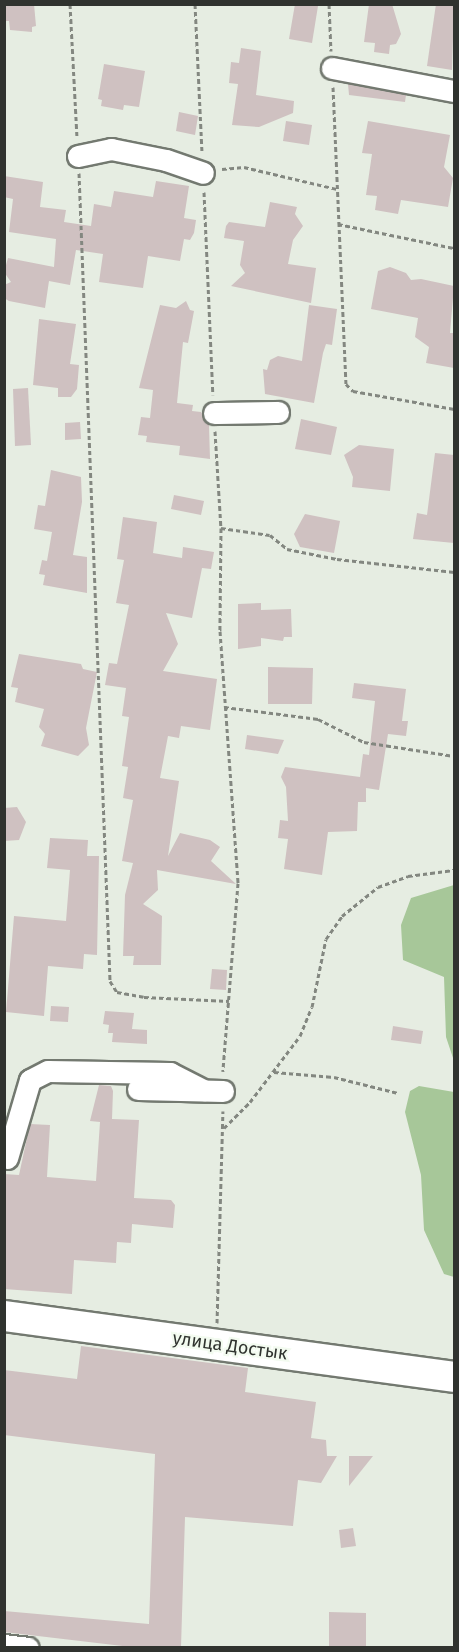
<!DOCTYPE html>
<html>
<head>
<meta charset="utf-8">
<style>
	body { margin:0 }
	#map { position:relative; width:459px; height:1652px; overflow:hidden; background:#e6ede2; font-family:"Fira Sans",sans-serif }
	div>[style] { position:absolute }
	.green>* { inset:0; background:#a7c799 }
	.building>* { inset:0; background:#cfc1c1 }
	.path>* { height:3px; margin-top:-1.5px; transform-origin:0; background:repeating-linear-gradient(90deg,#838780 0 4.5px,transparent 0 7.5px) }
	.roads { filter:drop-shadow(2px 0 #737970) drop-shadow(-2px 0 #737970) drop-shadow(0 2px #737970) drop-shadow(0 -2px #737970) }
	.minor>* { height:21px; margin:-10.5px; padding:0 10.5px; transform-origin:10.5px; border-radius:10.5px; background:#fff }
	.secondary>* { height:30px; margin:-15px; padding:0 15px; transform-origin:15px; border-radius:15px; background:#fff }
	span { translate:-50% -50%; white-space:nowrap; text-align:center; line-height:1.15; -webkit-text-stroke:4.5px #f3fbf0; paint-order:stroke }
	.street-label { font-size:18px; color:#30332f }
	.frame { position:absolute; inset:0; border:6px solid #30332f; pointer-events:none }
</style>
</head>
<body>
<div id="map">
	<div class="green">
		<div style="clip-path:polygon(454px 885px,454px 1061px,446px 1037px,444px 977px,403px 960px,401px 925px,411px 898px)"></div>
		<div style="clip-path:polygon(419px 1086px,454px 1092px,454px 1277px,444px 1274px,424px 1230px,421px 1175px,405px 1112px,410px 1091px)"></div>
	</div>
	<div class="building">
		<div style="clip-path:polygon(4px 4px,34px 4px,36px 26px,32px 27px,32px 32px,10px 30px,9px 21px,4px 21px)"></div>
		<div style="clip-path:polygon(295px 4px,318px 6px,312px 43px,289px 39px)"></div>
		<div style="clip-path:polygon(369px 4px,392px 4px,401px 34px,396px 44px,390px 45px,389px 54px,374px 52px,375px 43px,364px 42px)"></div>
		<div style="clip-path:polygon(436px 4px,454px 4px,452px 70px,427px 66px)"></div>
		<div style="clip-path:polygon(241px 48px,261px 51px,256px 95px,294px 101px,293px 113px,259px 127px,232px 125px,238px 84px,229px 83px,231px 62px,239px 63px)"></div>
		<div style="clip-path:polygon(104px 64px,145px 71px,139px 107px,124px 105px,123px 110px,101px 106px,102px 100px,98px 99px)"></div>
		<div style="clip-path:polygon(348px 84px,406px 95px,405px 102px,349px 95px)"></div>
		<div style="clip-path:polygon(179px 112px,198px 116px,195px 135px,176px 131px)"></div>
		<div style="clip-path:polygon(286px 121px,312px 125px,309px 145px,283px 141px)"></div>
		<div style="clip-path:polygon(368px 121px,450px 135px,444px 167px,453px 178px,448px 207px,401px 200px,398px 214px,375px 210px,377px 196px,366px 195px,372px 154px,362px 153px)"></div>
		<div style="clip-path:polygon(4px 176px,43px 182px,40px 207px,66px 210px,64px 222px,91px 226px,94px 204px,111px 207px,114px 191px,153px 197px,156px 181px,189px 186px,184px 218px,196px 220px,194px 233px,190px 240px,184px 239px,180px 261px,148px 256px,143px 288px,99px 282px,103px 254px,76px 250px,70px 285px,49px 281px,45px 308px,9px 301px,4px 298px,4px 285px,11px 282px,4px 272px,8px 258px,54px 267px,56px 239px,9px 232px,13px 199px,4px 197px)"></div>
		<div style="clip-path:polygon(270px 202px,297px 207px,295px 214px,303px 226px,293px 240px,288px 264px,316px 268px,311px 303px,231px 286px,245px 273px,240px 265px,244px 241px,224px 238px,226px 226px,229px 222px,265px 227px)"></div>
		<div style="clip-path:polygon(390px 267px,406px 273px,411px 280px,421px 279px,454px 286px,450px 333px,454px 333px,454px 368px,426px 363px,429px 347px,415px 337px,418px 318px,371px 309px,378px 271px)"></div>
		<div style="clip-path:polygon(186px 301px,190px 310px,194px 311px,188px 343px,183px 342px,177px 403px,193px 405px,192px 411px,201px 412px,209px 425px,210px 459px,179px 455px,180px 446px,146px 442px,147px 436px,138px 435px,141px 417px,150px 418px,153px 390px,139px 388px,160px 305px,176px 308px)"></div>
		<div style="clip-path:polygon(309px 305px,337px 309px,332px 345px,326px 344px,323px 353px,314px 403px,265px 394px,263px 369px,267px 370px,270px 360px,278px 356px,302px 361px)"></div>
		<div style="clip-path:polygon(39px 319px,76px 324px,70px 364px,79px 365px,77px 389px,71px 397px,58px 397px,58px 388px,33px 385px)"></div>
		<div style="clip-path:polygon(28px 388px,31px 445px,15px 446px,13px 389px)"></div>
		<div style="clip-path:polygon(301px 419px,337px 427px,331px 455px,295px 449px)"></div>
		<div style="clip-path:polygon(80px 422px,81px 439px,65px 440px,65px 423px)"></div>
		<div style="clip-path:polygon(359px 445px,394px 449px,390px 491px,352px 487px,353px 477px,344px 455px)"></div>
		<div style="clip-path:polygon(435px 453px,454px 455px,454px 543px,413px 539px,417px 513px,427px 515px)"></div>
		<div style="clip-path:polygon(51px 470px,81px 477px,82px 502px,73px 555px,87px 557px,87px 593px,43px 585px,45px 575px,39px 574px,42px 560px,47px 561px,52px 532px,34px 529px,38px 505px,45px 506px)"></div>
		<div style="clip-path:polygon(174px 495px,204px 501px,201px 515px,171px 509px)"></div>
		<div style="clip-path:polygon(305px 514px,340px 521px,334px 553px,300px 547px,294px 534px)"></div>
		<div style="clip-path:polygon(123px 517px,157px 522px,153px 553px,182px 558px,183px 547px,214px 552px,211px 569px,202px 568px,192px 618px,166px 613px,178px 644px,163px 671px,217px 679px,210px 730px,181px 726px,179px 738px,168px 736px,160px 778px,179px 781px,168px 856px,180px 833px,210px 840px,220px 847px,211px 861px,236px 884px,157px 870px,158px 890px,143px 904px,162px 916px,161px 965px,133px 965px,134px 956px,123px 956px,125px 895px,133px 863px,122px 861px,133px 800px,123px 798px,128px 767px,122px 766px,129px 717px,122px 716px,126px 688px,105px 685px,109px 663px,117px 664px,129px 605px,116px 603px,124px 560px,117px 559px)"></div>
		<div style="clip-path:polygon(261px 603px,261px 610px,291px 609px,292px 637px,284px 637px,283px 641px,261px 638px,261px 646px,238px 649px,238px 604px)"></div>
		<div style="clip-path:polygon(19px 654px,81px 664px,83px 669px,97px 672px,86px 728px,89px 745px,78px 756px,41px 746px,45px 734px,39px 727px,44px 709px,15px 702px,18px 688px,11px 687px)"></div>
		<div style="clip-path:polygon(268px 667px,313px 668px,312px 704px,268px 704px)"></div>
		<div style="clip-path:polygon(354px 683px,406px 689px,402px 721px,408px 721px,406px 736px,388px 734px,379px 790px,366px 788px,366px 802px,358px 802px,357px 831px,328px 832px,322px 875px,284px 869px,288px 839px,278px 838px,280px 820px,288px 821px,286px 787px,281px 777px,285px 767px,360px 777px,363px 754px,369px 755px,375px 701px,352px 698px)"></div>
		<div style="clip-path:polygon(247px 735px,284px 740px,278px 754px,245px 749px)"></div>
		<div style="clip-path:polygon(17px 807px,26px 822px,19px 840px,4px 841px,4px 808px)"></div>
		<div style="clip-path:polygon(50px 838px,88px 840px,87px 856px,99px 856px,97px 955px,84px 954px,83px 969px,48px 966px,44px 1016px,6px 1012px,14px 916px,66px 921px,70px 870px,47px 868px)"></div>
		<div style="clip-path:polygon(212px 969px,227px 970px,226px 990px,210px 989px)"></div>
		<div style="clip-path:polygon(51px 1006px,69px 1007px,68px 1022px,50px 1021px)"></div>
		<div style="clip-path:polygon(105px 1011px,134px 1013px,132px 1029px,147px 1030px,147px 1044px,112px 1042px,113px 1033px,108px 1033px,109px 1025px,103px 1024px)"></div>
		<div style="clip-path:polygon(393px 1026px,423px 1031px,421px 1044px,391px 1040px)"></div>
		<div style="clip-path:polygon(99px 1085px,111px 1086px,113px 1091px,112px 1119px,139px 1120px,134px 1198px,171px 1200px,175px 1205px,173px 1228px,132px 1224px,131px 1243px,117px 1242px,116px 1263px,74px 1260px,72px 1294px,4px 1289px,4px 1174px,19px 1175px,30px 1124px,50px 1125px,47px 1177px,96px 1181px,100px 1122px,90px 1121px)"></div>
		<div style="clip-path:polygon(81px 1346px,248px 1368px,245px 1392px,316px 1402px,311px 1438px,326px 1440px,327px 1456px,337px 1456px,321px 1483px,298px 1480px,293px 1526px,185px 1517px,181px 1647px,131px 1647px,4px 1632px,4px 1611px,149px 1624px,155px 1454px,4px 1435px,4px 1370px,77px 1379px)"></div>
		<div style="clip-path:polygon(349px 1456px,373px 1456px,349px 1486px)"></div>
		<div style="clip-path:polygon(353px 1528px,356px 1546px,341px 1548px,339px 1530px)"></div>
		<div style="clip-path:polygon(329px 1612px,366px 1613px,366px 1647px,329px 1647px)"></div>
	</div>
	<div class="path">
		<div style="left:70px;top:4px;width:133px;rotate:87deg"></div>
		<div style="left:195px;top:4px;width:148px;rotate:87.3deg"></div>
		<div style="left:329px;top:4px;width:47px;rotate:87.6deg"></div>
		<div style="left:333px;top:87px;width:297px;rotate:87.5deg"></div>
		<div style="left:346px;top:384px;width:10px;rotate:45deg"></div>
		<div style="left:353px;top:391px;width:103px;rotate:10.1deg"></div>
		<div style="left:222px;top:169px;width:22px;rotate:-5deg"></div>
		<div style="left:244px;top:167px;width:96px;rotate:13.3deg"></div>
		<div style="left:79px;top:173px;width:809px;rotate:87.8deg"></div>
		<div style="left:110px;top:981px;width:13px;rotate:58deg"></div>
		<div style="left:117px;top:992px;width:27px;rotate:10deg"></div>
		<div style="left:144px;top:997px;width:85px;rotate:2.7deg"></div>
		<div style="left:204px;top:192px;width:203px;rotate:87.5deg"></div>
		<div style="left:338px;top:224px;width:118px;rotate:11.7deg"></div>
		<div style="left:215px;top:431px;width:97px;rotate:86.5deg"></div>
		<div style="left:221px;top:528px;width:103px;rotate:90.6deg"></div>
		<div style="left:220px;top:631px;width:253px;rotate:85.9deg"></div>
		<div style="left:238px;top:883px;width:189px;rotate:94.6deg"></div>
		<div style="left:221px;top:528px;width:49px;rotate:8.1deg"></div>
		<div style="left:270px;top:535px;width:22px;rotate:39deg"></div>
		<div style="left:287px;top:549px;width:51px;rotate:11.3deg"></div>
		<div style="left:337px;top:559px;width:118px;rotate:6.3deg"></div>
		<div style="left:224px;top:707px;width:95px;rotate:7.3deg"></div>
		<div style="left:318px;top:719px;width:51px;rotate:26.6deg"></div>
		<div style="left:364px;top:742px;width:91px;rotate:8.8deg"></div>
		<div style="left:274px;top:1072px;width:60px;rotate:4.8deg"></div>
		<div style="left:334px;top:1077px;width:66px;rotate:14deg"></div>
		<div style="left:224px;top:1128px;width:37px;rotate:-45deg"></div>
		<div style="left:250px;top:1102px;width:83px;rotate:-52.9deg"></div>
		<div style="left:300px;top:1036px;width:31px;rotate:-68deg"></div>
		<div style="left:312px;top:1007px;width:69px;rotate:-78.4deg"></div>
		<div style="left:326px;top:939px;width:28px;rotate:-55deg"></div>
		<div style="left:342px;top:916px;width:46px;rotate:-38.9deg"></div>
		<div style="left:378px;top:887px;width:32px;rotate:-20deg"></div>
		<div style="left:408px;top:876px;width:46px;rotate:-7.4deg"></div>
		<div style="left:217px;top:1323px;width:212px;rotate:-88.4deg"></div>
	</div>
	<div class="roads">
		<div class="minor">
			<div style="left:332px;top:68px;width:124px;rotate:10.7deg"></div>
			<div style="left:78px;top:156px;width:34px;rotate:-12deg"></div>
			<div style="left:111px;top:149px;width:56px;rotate:11.3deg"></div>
			<div style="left:166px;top:160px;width:39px;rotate:19deg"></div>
			<div style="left:214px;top:413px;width:64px;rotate:-0.9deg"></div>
			<div style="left:138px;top:1089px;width:85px;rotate:1.3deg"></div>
			<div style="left:7px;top:1158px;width:81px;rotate:-73.6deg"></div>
			<div style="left:30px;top:1080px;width:20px;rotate:-27deg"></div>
			<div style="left:48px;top:1071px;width:122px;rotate:0.9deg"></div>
			<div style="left:170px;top:1073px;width:38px;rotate:27deg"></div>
			<div style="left:4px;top:1645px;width:24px;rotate:7deg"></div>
		</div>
		<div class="secondary">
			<div style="left:4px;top:1316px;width:454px;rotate:7.7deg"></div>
		</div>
	</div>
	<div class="street-label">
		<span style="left:230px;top:1346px;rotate:8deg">улица Достык</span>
	</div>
	<div class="frame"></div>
</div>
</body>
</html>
